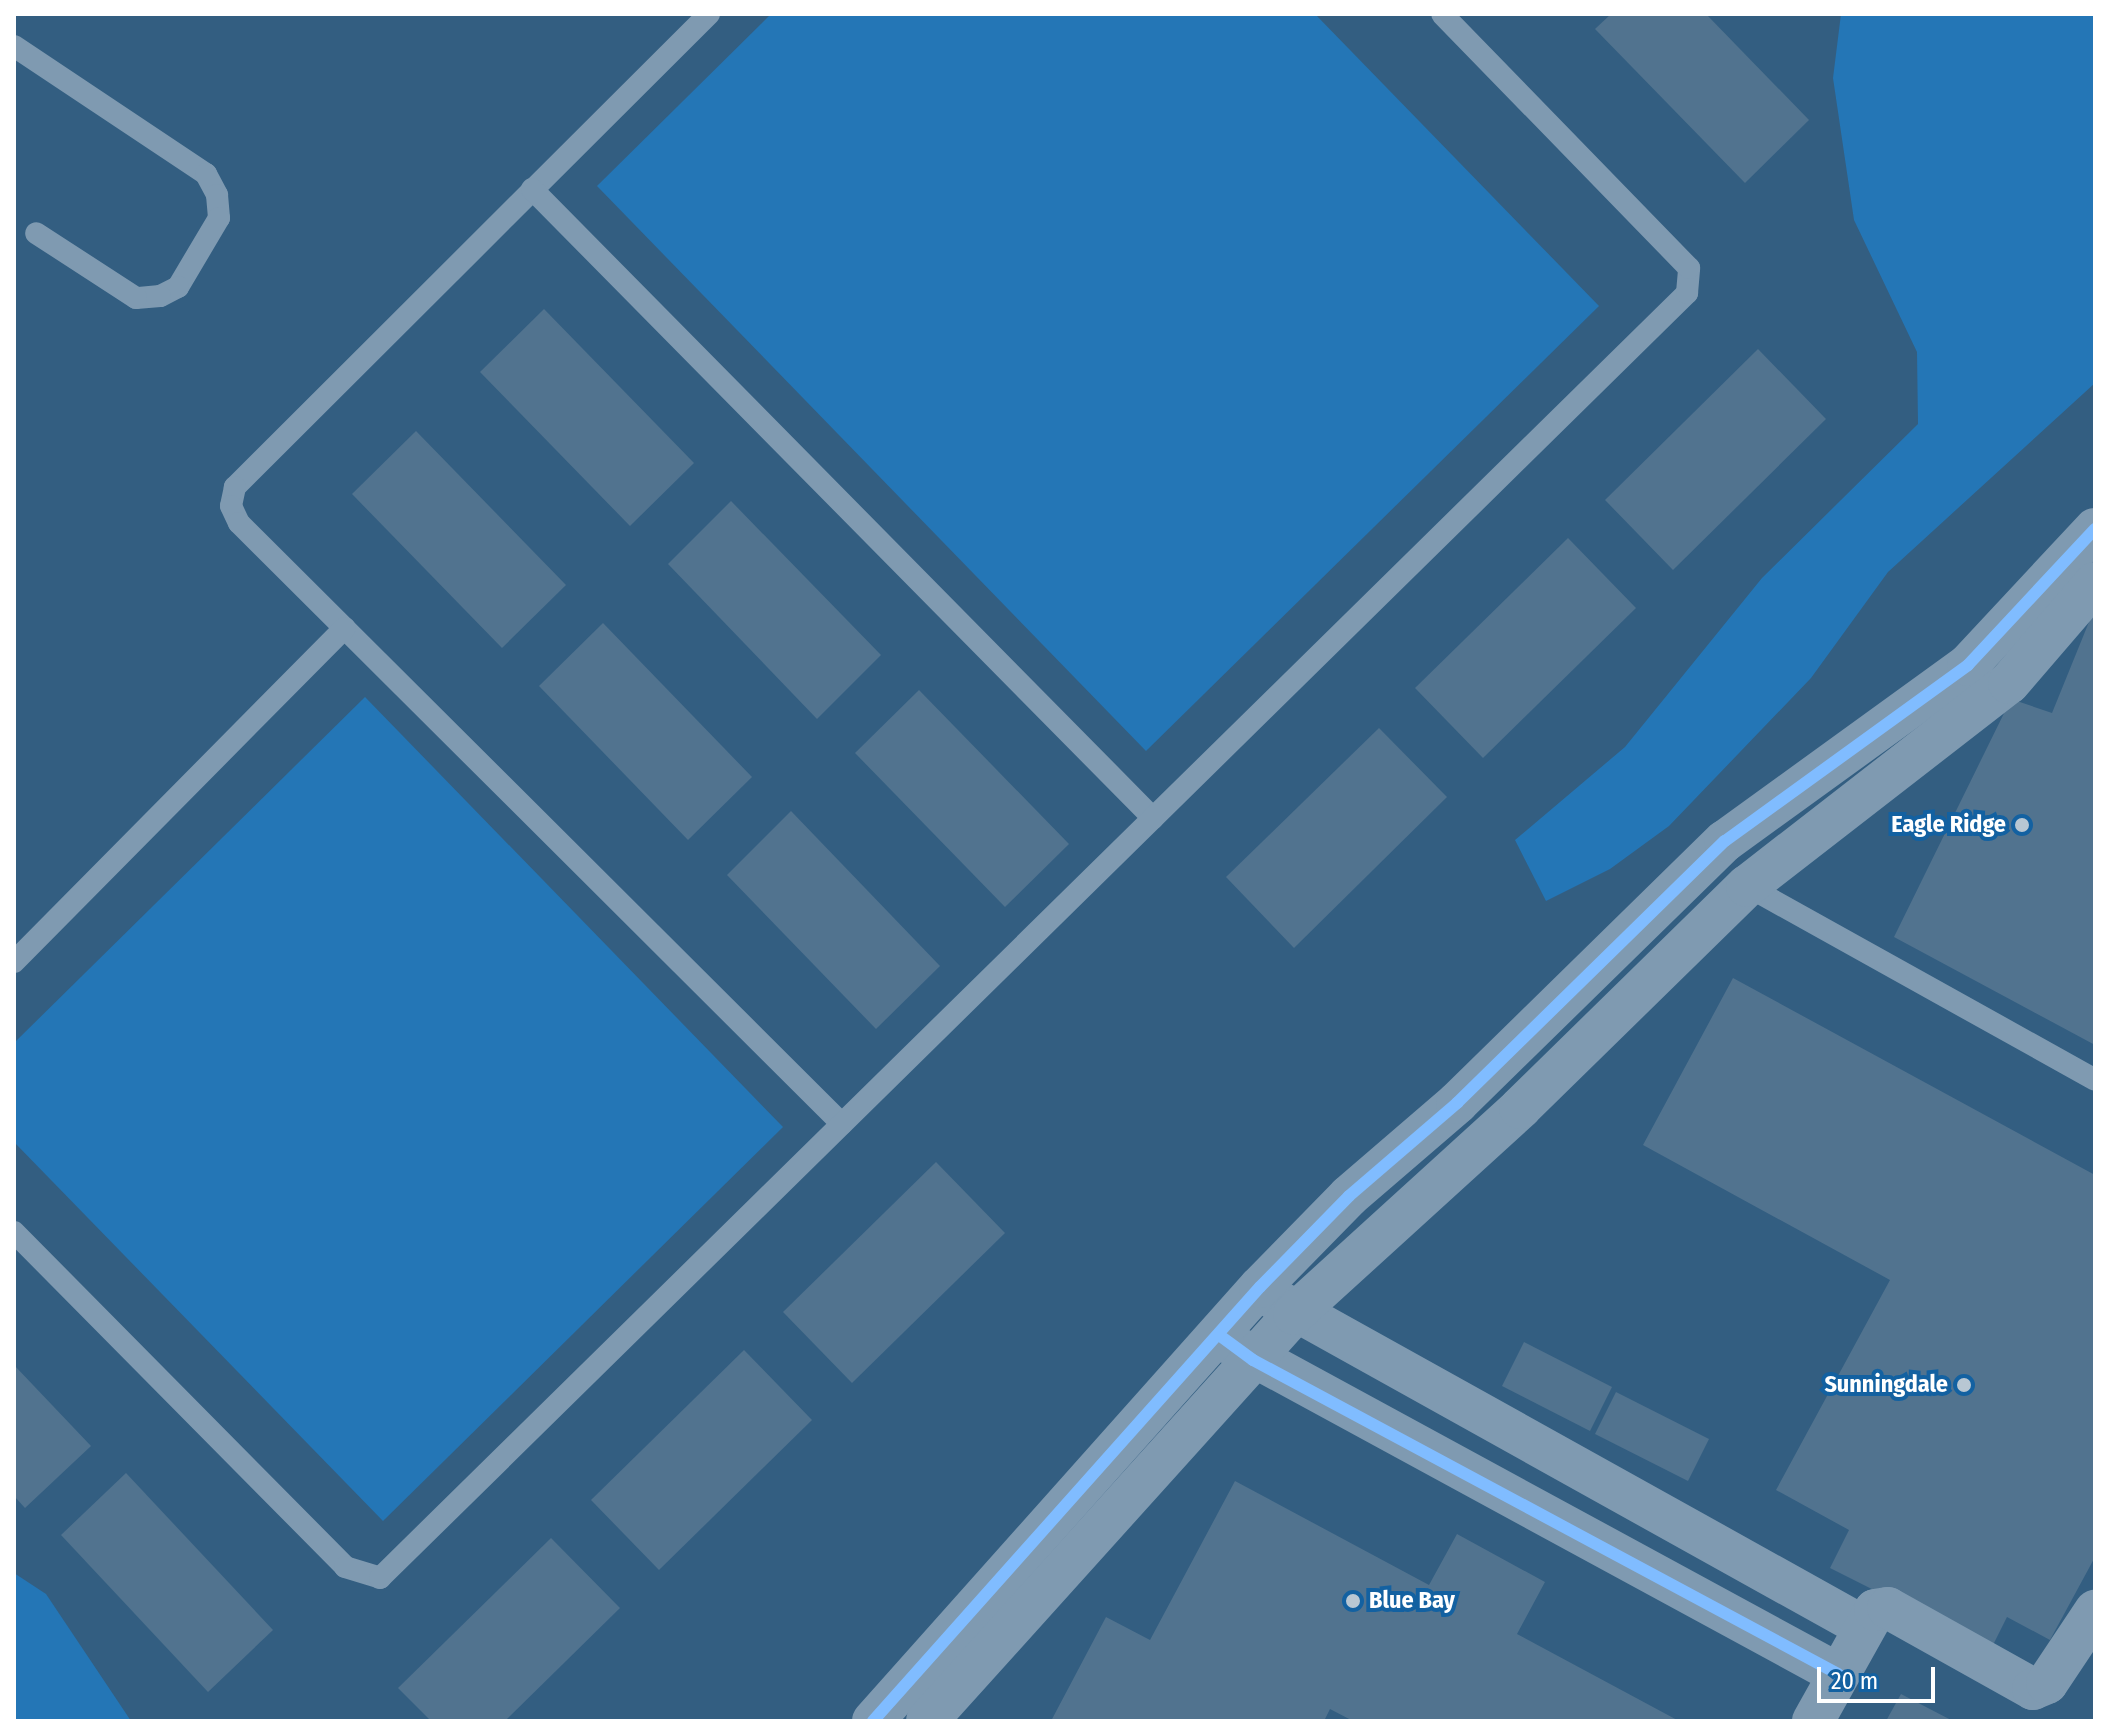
<!DOCTYPE html>
<html>
<head>
<meta charset="utf-8">
<style>
	body { margin:0 }
	#map { position:relative; width:2109px; height:1735px; overflow:hidden; background:#335e81; font-family:"Fira Sans Condensed",sans-serif }
	div>[style] { position:absolute }
	.green>* { inset:0; background:#2476b6 }
	.building>* { inset:0; background:#51738f }
	.lane>* { height:22px; margin:-11px; padding:0 11px; transform-origin:11px; border-radius:11px; background:#7f9ab1 }
	.street>* { height:42px; margin:-21px; padding:0 21px; transform-origin:21px; border-radius:21px; background:#7f9ab1 }
	.cycleway>* { height:12px; margin:-6px; padding:0 6px; transform-origin:6px; border-radius:6px; background:#80bcff }
	.dots>* { width:22px; height:22px; translate:-50% -50%; box-sizing:border-box; border:4px solid #1361a1; border-radius:50% }
	span { translate:-50% -50%; white-space:nowrap; text-align:center; line-height:1.15; -webkit-text-stroke:8px #1361a1; paint-order:stroke }
	.poi-label { font-size:24px; color:#fff; font-weight:700 }
	.right { translate:-100% -50%; text-align:right }
	.left { translate:0 -50%; text-align:left }
	.frame { position:absolute; inset:0; border:16px solid #fff; pointer-events:none }
	.scale { position:absolute; left:1817px; top:1667px; width:118px; height:36px; box-sizing:border-box; border:4px solid #fff; border-top:0; padding-left:10px; font-size:24px; line-height:28px; white-space:nowrap; color:#fff; -webkit-text-stroke:6px #1361a1; paint-order:stroke }
</style>
</head>
<body>
<div id="map">
	<div class="green">
		<div style="clip-path:polygon(771px 14px,1315px 14px,1599px 306px,1146px 751px,597px 186px)"></div>
		<div style="clip-path:polygon(1841px 14px,2095px 14px,2095px 383px,1888px 572px,1811px 678px,1669px 826px,1610px 869px,1546px 901px,1515px 840px,1625px 747px,1762px 578px,1918px 424px,1917px 352px,1854px 220px,1833px 78px)"></div>
		<div style="clip-path:polygon(365px 697px,783px 1127px,383px 1521px,14px 1142px,14px 1043px)"></div>
		<div style="clip-path:polygon(14px 1573px,46px 1594px,131px 1721px,14px 1721px)"></div>
	</div>
	<div class="building">
		<div style="clip-path:polygon(1611px 14px,1706px 14px,1809px 120px,1745px 183px,1595px 29px)"></div>
		<div style="clip-path:polygon(544px 309px,694px 463px,630px 526px,480px 372px)"></div>
		<div style="clip-path:polygon(1758px 349px,1826px 419px,1673px 570px,1605px 500px)"></div>
		<div style="clip-path:polygon(416px 431px,566px 585px,502px 648px,352px 494px)"></div>
		<div style="clip-path:polygon(731px 501px,881px 655px,817px 719px,668px 564px)"></div>
		<div style="clip-path:polygon(1568px 538px,1636px 608px,1483px 758px,1415px 688px)"></div>
		<div style="clip-path:polygon(2091px 617px,2095px 619px,2095px 1045px,1894px 937px,2011px 699px,2052px 713px)"></div>
		<div style="clip-path:polygon(603px 623px,752px 777px,688px 840px,539px 686px)"></div>
		<div style="clip-path:polygon(919px 690px,1069px 844px,1005px 907px,855px 753px)"></div>
		<div style="clip-path:polygon(1379px 728px,1447px 797px,1294px 948px,1226px 877px)"></div>
		<div style="clip-path:polygon(791px 811px,940px 966px,876px 1029px,727px 875px)"></div>
		<div style="clip-path:polygon(1733px 978px,2095px 1175px,2095px 1557px,2050px 1640px,2007px 1617px,1991px 1649px,1830px 1568px,1849px 1530px,1776px 1490px,1890px 1280px,1643px 1145px)"></div>
		<div style="clip-path:polygon(936px 1162px,1005px 1233px,852px 1383px,783px 1312px)"></div>
		<div style="clip-path:polygon(1524px 1342px,1612px 1387px,1590px 1431px,1502px 1386px)"></div>
		<div style="clip-path:polygon(744px 1350px,812px 1420px,659px 1570px,591px 1500px)"></div>
		<div style="clip-path:polygon(14px 1365px,91px 1446px,25px 1508px,14px 1496px)"></div>
		<div style="clip-path:polygon(1616px 1392px,1709px 1439px,1688px 1481px,1595px 1434px)"></div>
		<div style="clip-path:polygon(126px 1473px,273px 1630px,208px 1692px,61px 1535px)"></div>
		<div style="clip-path:polygon(1235px 1481px,1429px 1585px,1457px 1534px,1545px 1582px,1517px 1634px,1679px 1721px,1353px 1721px,1330px 1709px,1324px 1721px,1051px 1721px,1106px 1617px,1150px 1640px)"></div>
		<div style="clip-path:polygon(551px 1538px,620px 1608px,505px 1721px,431px 1721px,398px 1688px)"></div>
		<div style="clip-path:polygon(1901px 1694px,1953px 1721px,1886px 1721px)"></div>
	</div>
	<div class="lane">
		<div style="left:709px;top:14px;width:670px;rotate:135.06deg"></div>
		<div style="left:235px;top:487px;width:19px;rotate:102deg"></div>
		<div style="left:231px;top:506px;width:19px;rotate:65deg"></div>
		<div style="left:239px;top:523px;width:851px;rotate:44.9deg"></div>
		<div style="left:14px;top:46px;width:231px;rotate:33.7deg"></div>
		<div style="left:206px;top:174px;width:24px;rotate:62deg"></div>
		<div style="left:217px;top:195px;width:23px;rotate:85deg"></div>
		<div style="left:219px;top:218px;width:80px;rotate:120.7deg"></div>
		<div style="left:178px;top:287px;width:20px;rotate:153deg"></div>
		<div style="left:160px;top:296px;width:24px;rotate:175deg"></div>
		<div style="left:136px;top:298px;width:119px;rotate:-147deg"></div>
		<div style="left:532px;top:189px;width:884px;rotate:45.37deg"></div>
		<div style="left:1747px;top:886px;width:398px;rotate:29.1deg"></div>
		<div style="left:14px;top:962px;width:470px;rotate:-45.3deg"></div>
		<div style="left:14px;top:1232px;width:471px;rotate:45.3deg"></div>
		<div style="left:345px;top:1567px;width:37px;rotate:17deg"></div>
		<div style="left:380px;top:1578px;width:1833px;rotate:-44.51deg"></div>
		<div style="left:1687px;top:293px;width:25px;rotate:-85deg"></div>
		<div style="left:1689px;top:268px;width:354px;rotate:-134.2deg"></div>
	</div>
	<div class="street">
		<div style="left:1273px;top:1298px;width:676px;rotate:29.1deg"></div>
		<div style="left:1231px;top:1344px;width:691px;rotate:28.53deg"></div>
		<div style="left:873px;top:1721px;width:581px;rotate:-48.28deg"></div>
		<div style="left:1260px;top:1287px;width:127px;rotate:-45.6deg"></div>
		<div style="left:1349px;top:1196px;width:143px;rotate:-40.7deg"></div>
		<div style="left:1457px;top:1103px;width:375px;rotate:-44.4deg"></div>
		<div style="left:1725px;top:841px;width:300px;rotate:-35.9deg"></div>
		<div style="left:1968px;top:665px;width:186px;rotate:-47deg"></div>
		<div style="left:927px;top:1721px;width:548px;rotate:-47.96deg"></div>
		<div style="left:1294px;top:1314px;width:306px;rotate:-42.3deg"></div>
		<div style="left:1520px;top:1108px;width:318px;rotate:-44.4deg"></div>
		<div style="left:1747px;top:886px;width:331px;rotate:-37.8deg"></div>
		<div style="left:2009px;top:683px;width:132px;rotate:-49.3deg"></div>
		<div style="left:1813px;top:1721px;width:127px;rotate:-60.8deg"></div>
		<div style="left:1875px;top:1610px;width:13px;rotate:-9deg"></div>
		<div style="left:1888px;top:1608px;width:166px;rotate:29.2deg"></div>
		<div style="left:2033px;top:1689px;width:15px;rotate:-23deg"></div>
		<div style="left:2047px;top:1683px;width:87px;rotate:-56.3deg"></div>
	</div>
	<div class="cycleway">
		<div style="left:1219px;top:1335px;width:42px;rotate:36.3deg"></div>
		<div style="left:1253px;top:1360px;width:664px;rotate:28.22deg"></div>
		<div style="left:873px;top:1721px;width:581px;rotate:-48.28deg"></div>
		<div style="left:1260px;top:1287px;width:127px;rotate:-45.6deg"></div>
		<div style="left:1349px;top:1196px;width:143px;rotate:-40.7deg"></div>
		<div style="left:1457px;top:1103px;width:375px;rotate:-44.4deg"></div>
		<div style="left:1725px;top:841px;width:300px;rotate:-35.9deg"></div>
		<div style="left:1968px;top:665px;width:186px;rotate:-47deg"></div>
	</div>
	<div class="dots">
		<div style="left:2022px;top:825px;background:#b8c7d3"></div>
		<div style="left:1964px;top:1385px;background:#b8c7d3"></div>
		<div style="left:1353px;top:1601px;background:#b8c7d3"></div>
	</div>
	<div class="poi-label">
		<span class="right" style="left:2006px;top:825px">Eagle Ridge</span>
		<span class="right" style="left:1948px;top:1385px">Sunningdale</span>
		<span class="left" style="left:1369px;top:1601px">Blue Bay</span>
	</div>
	<div class="frame"></div>
	<div class="scale">20 m</div>
</div>
</body>
</html>
